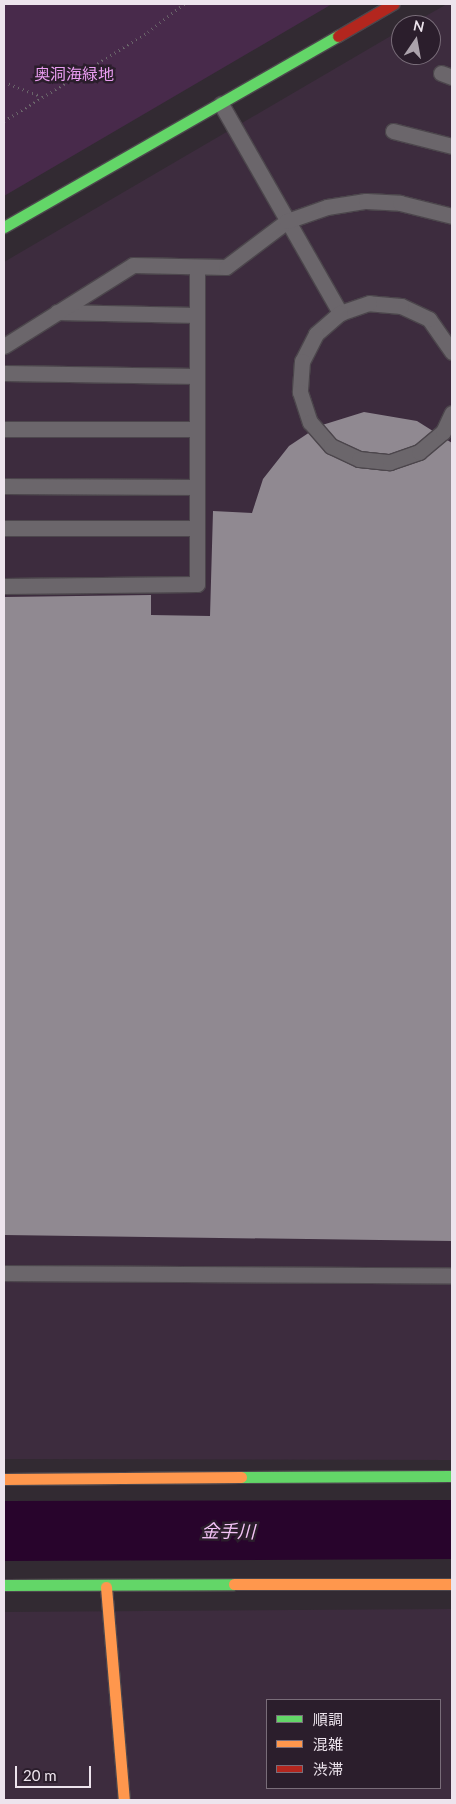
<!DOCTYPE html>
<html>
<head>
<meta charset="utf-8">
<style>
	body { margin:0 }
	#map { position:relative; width:456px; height:1804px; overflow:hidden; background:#322a32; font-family:Lato,"Noto Sans JP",sans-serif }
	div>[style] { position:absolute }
	.built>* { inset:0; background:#3d2c3e }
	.green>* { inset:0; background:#482a4b }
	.water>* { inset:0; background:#28042c }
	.building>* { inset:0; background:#908991 }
	.path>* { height:3px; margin-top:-1.5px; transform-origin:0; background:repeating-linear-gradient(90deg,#6a656a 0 1px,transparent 0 5px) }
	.roads { filter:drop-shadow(1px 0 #4c464c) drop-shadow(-1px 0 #4c464c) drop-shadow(0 1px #4c464c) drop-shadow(0 -1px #4c464c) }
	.lane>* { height:15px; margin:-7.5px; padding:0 7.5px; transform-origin:7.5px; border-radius:7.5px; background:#6b666b }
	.fast>* { height:11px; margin:-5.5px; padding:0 5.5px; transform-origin:5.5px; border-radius:5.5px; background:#63d668 }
	.slow>* { height:11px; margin:-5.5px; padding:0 5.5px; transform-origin:5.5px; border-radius:5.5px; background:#ff974d }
	.jam>* { height:11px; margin:-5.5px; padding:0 5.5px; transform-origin:5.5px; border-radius:5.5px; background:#b3261e }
	span { translate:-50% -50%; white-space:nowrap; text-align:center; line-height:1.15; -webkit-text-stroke:5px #2b1e2c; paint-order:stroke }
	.park-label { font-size:16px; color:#eb9df2 }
	.water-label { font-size:18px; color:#f4c4f7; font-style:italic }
	.frame { position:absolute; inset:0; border:5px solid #ede4ed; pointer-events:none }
	.legend { position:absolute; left:266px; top:1699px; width:175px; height:90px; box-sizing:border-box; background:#2b1e2c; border:1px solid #796d79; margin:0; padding:6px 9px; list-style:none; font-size:15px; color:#ede4ed }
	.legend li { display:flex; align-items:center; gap:10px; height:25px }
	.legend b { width:25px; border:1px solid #796d79 }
	.north { position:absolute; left:391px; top:15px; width:50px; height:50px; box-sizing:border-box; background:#2b1e2c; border:1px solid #796d79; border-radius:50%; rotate:12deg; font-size:14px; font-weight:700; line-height:20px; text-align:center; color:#ede4ed }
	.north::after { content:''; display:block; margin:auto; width:18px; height:22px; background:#aca3ac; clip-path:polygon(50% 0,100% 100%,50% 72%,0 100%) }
	.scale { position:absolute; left:15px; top:1766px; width:76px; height:22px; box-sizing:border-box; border:2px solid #ede4ed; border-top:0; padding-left:6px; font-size:15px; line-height:18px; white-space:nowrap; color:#ede4ed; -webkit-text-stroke:4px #2b1e2c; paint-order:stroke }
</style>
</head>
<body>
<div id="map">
	<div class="built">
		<div style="clip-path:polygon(447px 4px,452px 4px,452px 1460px,4px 1459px,4px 262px,401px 30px,401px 55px,431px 55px,431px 25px,410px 25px)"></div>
		<div style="clip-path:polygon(evenodd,452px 1609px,452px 1800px,4px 1800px,4px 1612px,452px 1609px,267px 1700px,440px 1700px,440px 1788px,267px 1788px,267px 1700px)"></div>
	</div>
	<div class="green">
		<div style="clip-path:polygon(4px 4px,332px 4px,4px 196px)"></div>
	</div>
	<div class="water">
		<div style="clip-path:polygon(452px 1500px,452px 1559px,4px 1561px,4px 1501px)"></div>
	</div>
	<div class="building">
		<div style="clip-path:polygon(364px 412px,417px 421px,452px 443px,452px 1241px,4px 1235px,4px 597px,151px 595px,151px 615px,210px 616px,213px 511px,252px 513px,263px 479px,289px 446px,319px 426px)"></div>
	</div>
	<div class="path">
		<div style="left:4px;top:82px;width:40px;rotate:21deg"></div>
		<div style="left:4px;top:121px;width:169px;rotate:-31.7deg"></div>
		<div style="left:148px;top:32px;width:46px;rotate:-37.9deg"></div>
	</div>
	<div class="roads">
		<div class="lane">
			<div style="left:441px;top:73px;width:12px;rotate:20deg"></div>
			<div style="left:221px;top:104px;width:241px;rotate:60.3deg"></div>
			<div style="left:393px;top:131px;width:61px;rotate:14.3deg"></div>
			<div style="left:57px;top:312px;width:140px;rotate:1.2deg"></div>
			<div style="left:4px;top:346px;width:152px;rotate:-32.1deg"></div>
			<div style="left:133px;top:265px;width:93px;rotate:1.2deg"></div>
			<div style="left:226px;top:267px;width:76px;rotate:-37deg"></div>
			<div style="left:287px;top:221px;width:42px;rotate:-19.3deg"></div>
			<div style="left:327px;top:207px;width:39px;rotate:-9deg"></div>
			<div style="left:366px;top:201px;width:34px;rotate:3deg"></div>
			<div style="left:400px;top:203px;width:54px;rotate:14deg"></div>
			<div style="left:452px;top:352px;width:40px;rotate:-124.9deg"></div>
			<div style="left:429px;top:319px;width:31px;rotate:-155deg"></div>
			<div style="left:401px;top:306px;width:32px;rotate:-175deg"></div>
			<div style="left:369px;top:303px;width:31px;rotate:161deg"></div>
			<div style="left:340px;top:313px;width:32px;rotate:139deg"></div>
			<div style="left:316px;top:334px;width:30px;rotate:117deg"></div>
			<div style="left:302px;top:361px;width:31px;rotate:94deg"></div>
			<div style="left:300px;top:392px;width:32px;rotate:72deg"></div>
			<div style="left:310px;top:422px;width:32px;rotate:49deg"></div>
			<div style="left:331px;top:446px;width:31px;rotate:25deg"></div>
			<div style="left:359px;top:459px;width:31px;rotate:6deg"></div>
			<div style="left:390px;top:462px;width:31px;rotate:-19deg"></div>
			<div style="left:419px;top:452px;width:31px;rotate:-40deg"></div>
			<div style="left:443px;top:432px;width:21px;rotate:-65deg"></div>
			<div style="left:4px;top:373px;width:193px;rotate:0.9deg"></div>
			<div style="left:4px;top:429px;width:193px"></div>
			<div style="left:4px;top:486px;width:193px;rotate:0.3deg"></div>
			<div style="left:4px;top:528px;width:193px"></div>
			<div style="left:4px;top:586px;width:193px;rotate:-0.6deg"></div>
			<div style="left:197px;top:584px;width:317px;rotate:-90deg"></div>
			<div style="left:4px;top:1273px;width:448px;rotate:0.3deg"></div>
		</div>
		<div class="fast">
			<div style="left:4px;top:227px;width:385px;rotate:-29.8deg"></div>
			<div style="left:241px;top:1477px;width:211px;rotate:-0.3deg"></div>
			<div style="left:4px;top:1585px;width:230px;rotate:-0.2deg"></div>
		</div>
		<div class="slow">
			<div style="left:4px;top:1479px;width:237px;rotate:-0.5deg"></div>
			<div style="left:234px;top:1584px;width:218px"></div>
			<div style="left:106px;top:1587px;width:214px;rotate:85.2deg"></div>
		</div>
		<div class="jam">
			<div style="left:338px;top:36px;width:64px;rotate:-30.2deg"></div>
		</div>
	</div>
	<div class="park-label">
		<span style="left:74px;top:74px">奥洞海緑地</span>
	</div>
	<div class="water-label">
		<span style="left:228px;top:1531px;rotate:1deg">金手川</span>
	</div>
	<div class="frame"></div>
	<ul class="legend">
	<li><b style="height:6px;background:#63d668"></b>順調</li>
	<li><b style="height:6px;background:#ff974d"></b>混雑</li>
	<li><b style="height:6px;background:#b3261e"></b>渋滞</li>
	</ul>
	<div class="north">N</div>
	<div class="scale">20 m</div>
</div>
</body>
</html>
